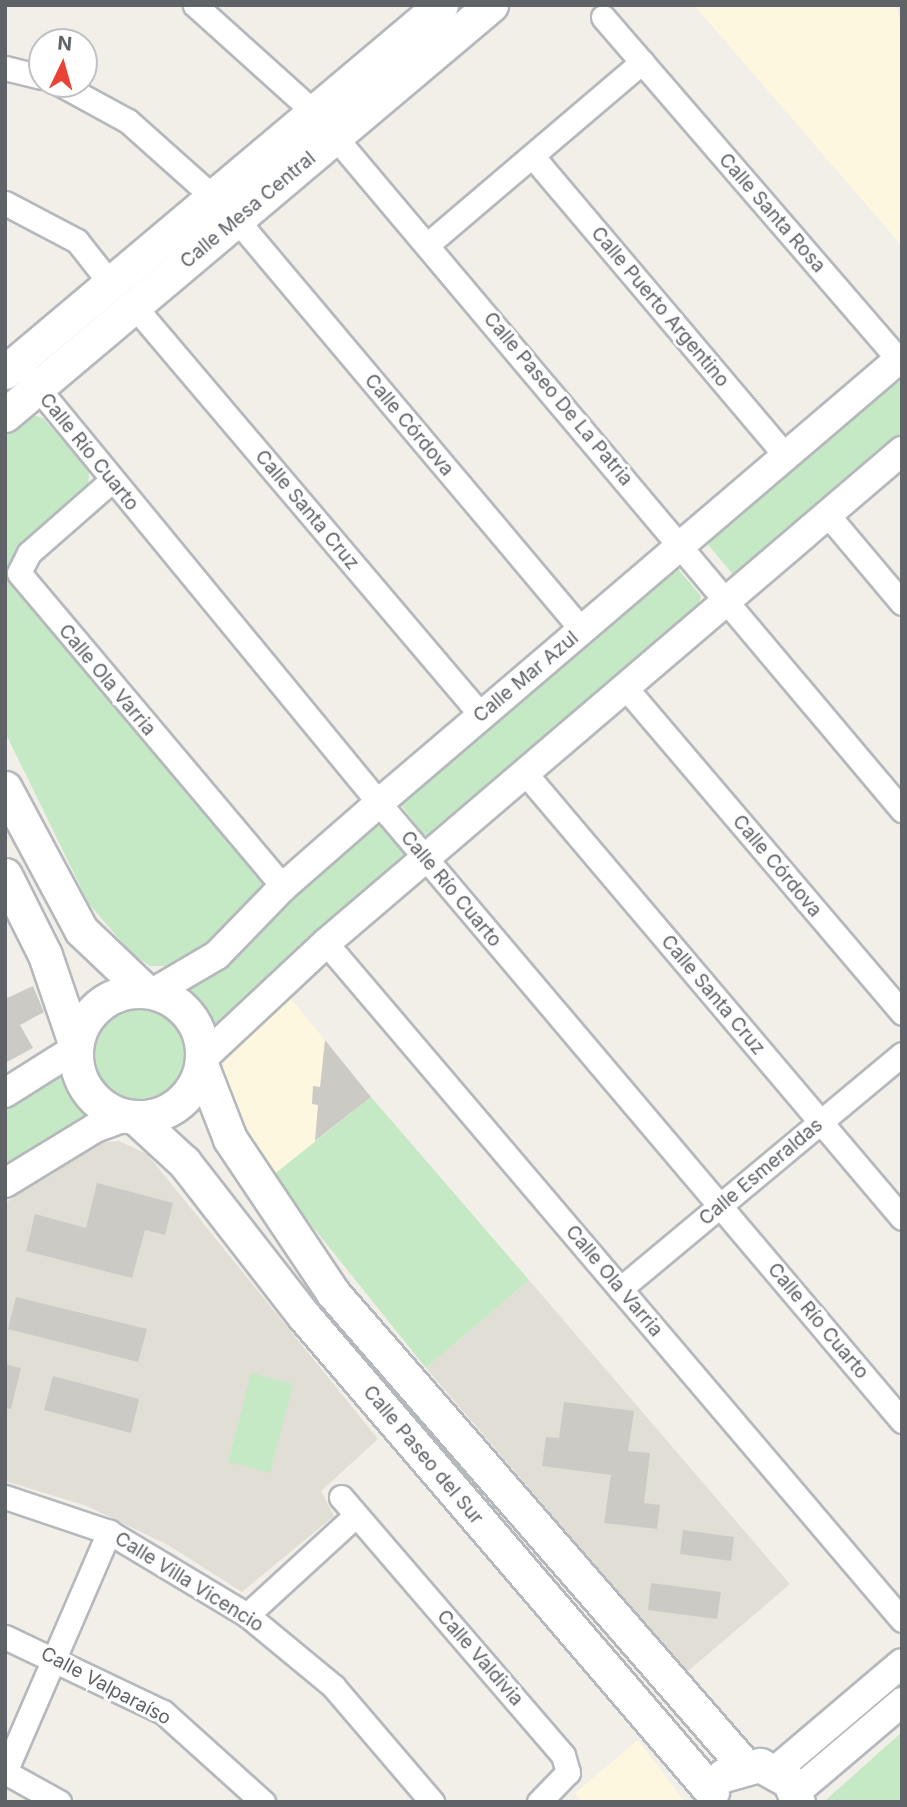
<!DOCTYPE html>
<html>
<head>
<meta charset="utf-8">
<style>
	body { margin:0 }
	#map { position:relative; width:907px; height:1807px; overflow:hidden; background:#f1efe8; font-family:Inter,sans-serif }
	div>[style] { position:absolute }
	.commercial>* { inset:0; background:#fef7e0 }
	.education>* { inset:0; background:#e1ded6 }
	.green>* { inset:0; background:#c5e8c5 }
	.round { border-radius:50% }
	.building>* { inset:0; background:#cccac5 }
	.roads { filter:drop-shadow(2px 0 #b5b8bc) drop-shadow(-2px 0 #b5b8bc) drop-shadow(0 2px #b5b8bc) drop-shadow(0 -2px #b5b8bc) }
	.minor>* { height:23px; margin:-11.5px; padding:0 11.5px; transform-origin:11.5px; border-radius:11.5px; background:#fff }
	.tertiary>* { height:28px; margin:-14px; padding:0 14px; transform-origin:14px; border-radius:14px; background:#fff }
	.secondary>* { height:33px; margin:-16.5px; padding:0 16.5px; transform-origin:16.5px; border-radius:16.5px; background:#fff }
	.secondary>.ring { margin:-16.5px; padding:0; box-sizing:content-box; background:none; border:33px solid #fff; border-radius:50% }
	span { translate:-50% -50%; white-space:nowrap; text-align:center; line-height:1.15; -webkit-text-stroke:6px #fff; paint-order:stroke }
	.street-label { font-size:19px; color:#5f6368 }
	.frame { position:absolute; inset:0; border:7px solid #5f6368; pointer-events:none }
	.north { position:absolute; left:28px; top:28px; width:70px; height:70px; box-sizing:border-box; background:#fff; border:2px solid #bfc1c3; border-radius:50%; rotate:5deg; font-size:19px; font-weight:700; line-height:28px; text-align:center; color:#5f6368 }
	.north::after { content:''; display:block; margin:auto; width:24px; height:32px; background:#ea4335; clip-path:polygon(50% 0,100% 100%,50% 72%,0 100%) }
</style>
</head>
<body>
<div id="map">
	<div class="commercial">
		<div style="clip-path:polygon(694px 5px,896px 5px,902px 28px,902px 246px)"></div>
		<div style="clip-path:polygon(287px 994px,371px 1097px,272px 1176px,236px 1113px,222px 1074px,226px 1056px)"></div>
		<div style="clip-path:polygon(638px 1740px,685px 1802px,582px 1802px,575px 1793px)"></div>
	</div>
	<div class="education">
		<div style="clip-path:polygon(119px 1141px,147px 1154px,378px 1439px,321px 1491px,334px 1516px,242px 1592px,168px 1545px,87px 1506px,5px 1481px,5px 1203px,98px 1143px)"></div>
		<div style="clip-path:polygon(529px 1280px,790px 1584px,687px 1672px,426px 1368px)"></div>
	</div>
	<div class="green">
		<div style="clip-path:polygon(891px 380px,902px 383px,902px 439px,735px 577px,706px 542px)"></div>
		<div style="clip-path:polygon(33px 415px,43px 418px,89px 471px,88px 492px,12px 579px,15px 589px,266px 882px,255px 906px,228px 935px,174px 966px,150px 966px,132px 954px,89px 904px,5px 732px,5px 436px)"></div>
		<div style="clip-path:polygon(678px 569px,701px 596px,696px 615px,431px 837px,423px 834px,399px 802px,665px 572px)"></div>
		<div style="clip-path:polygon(377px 819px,413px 856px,206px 1040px,204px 1020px,178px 988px)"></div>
		<div class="round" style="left:95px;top:1008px;width:92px;height:92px"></div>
		<div style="clip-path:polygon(62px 1065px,78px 1100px,98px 1117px,5px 1174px,5px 1109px,35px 1094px)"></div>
		<div style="clip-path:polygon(371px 1097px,529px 1280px,426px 1368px,272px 1176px)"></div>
		<div style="clip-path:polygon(251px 1373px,293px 1384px,270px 1473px,228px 1462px)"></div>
		<div style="clip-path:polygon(902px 1732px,902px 1802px,825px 1802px,827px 1799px)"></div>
	</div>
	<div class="building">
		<div style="clip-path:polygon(33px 986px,44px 1012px,20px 1025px,33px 1048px,5px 1063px,5px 999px)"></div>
		<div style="clip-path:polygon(325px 1040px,371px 1097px,315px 1141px,318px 1105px,312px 1104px,313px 1086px,320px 1087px)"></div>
		<div style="clip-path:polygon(97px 1183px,173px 1203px,165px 1235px,145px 1230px,132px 1278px,26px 1251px,35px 1214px,86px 1228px)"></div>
		<div style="clip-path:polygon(16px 1297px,147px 1329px,138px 1362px,8px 1329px)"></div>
		<div style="clip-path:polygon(5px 1364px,21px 1368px,11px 1409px,5px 1408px)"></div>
		<div style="clip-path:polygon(53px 1376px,139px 1399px,131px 1433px,44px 1410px)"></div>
		<div style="clip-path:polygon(564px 1402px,634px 1411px,628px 1451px,650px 1453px,644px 1503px,660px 1505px,657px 1529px,604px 1523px,611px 1475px,542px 1466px,546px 1437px,559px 1438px)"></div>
		<div style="clip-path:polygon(683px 1530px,734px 1537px,731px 1561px,680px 1554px)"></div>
		<div style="clip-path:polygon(651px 1583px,721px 1592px,717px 1619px,648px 1610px)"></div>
	</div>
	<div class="roads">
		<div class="minor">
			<div style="left:195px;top:5px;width:160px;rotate:42deg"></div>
			<div style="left:314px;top:112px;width:913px;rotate:49.89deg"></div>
			<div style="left:603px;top:17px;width:458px;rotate:49.2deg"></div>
			<div style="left:5px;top:68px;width:38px;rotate:14deg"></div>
			<div style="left:60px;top:84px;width:77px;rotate:28.6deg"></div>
			<div style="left:128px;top:121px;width:114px;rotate:41.8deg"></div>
			<div style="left:534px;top:158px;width:390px;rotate:49.8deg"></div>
			<div style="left:5px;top:203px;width:81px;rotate:27.8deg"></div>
			<div style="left:77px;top:241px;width:53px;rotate:51.8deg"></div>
			<div style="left:236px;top:219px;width:537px;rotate:49.91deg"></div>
			<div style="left:428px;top:244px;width:281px;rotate:-40.4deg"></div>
			<div style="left:134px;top:306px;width:536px;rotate:49.69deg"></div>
			<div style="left:28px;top:376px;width:568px;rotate:50.57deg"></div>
			<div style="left:389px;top:815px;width:794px;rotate:49.75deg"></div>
			<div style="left:111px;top:481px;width:109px;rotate:138.7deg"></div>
			<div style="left:29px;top:553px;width:22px;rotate:117deg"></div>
			<div style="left:19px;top:573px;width:410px;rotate:49.9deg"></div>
			<div style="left:827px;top:514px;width:116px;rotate:49.9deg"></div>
			<div style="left:625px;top:687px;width:428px;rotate:49.6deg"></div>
			<div style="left:525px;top:773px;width:583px;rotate:49.73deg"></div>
			<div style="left:326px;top:943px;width:889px;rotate:49.61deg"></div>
			<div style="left:620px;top:1289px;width:367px;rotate:-39.8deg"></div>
			<div style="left:5px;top:1497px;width:110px;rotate:18.6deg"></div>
			<div style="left:109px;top:1532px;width:161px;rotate:31deg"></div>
			<div style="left:247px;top:1615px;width:112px;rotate:39.5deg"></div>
			<div style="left:333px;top:1686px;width:153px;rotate:49.5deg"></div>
			<div style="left:341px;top:1497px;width:340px;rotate:49.3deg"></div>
			<div style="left:563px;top:1755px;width:18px;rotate:74deg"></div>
			<div style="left:568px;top:1772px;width:42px;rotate:134deg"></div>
			<div style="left:247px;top:1615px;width:148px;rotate:-42.5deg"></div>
			<div style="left:5px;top:1637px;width:175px;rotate:25.4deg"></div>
			<div style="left:163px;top:1712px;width:135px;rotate:42deg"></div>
			<div style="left:5px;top:1772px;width:262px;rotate:-66.6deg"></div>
			<div style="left:5px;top:1772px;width:62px;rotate:29.1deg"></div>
		</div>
		<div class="tertiary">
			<div style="left:154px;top:992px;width:73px;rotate:-30.4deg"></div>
			<div style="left:217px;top:955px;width:95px;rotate:-45.9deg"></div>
			<div style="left:283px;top:887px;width:128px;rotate:-41.2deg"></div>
			<div style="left:379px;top:803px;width:682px;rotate:-40.48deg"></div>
			<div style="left:203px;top:1058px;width:168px;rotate:-43.1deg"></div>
			<div style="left:326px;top:943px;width:758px;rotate:-40.5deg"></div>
			<div style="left:5px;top:1093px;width:83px;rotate:-32.2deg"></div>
			<div style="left:5px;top:1183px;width:105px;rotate:-31.4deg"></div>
			<div style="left:95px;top:1128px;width:35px;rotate:-20deg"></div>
			<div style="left:776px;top:1770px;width:165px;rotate:-40.3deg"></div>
			<div style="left:796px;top:1792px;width:139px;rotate:-40.3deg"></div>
		</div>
		<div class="secondary">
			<div style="left:5px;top:372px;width:570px;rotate:-40.09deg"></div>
			<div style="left:5px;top:415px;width:636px;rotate:-40.15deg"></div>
			<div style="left:5px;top:788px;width:161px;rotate:61.8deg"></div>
			<div style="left:81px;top:930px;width:87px;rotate:43.6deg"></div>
			<div style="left:5px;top:875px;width:89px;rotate:63.4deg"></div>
			<div style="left:45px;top:955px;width:93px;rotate:71.2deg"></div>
			<div class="ring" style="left:76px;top:991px;width:93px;height:93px"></div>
			<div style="left:202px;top:1067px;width:77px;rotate:68.7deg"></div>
			<div style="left:230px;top:1139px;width:185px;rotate:56.2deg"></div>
			<div style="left:333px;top:1293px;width:626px;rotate:48.95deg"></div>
			<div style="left:135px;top:1117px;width:67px;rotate:42.6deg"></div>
			<div style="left:184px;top:1162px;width:195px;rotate:52.1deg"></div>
			<div style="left:304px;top:1316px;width:627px;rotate:49.4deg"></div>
			<div style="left:724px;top:1775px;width:37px;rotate:-16deg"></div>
			<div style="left:760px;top:1765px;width:33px;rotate:29deg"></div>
			<div style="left:789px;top:1781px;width:23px;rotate:67deg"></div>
		</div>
	</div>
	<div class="street-label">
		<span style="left:248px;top:210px;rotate:-40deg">Calle Mesa Central</span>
		<span style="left:772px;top:213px;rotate:49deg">Calle Santa Rosa</span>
		<span style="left:660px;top:307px;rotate:50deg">Calle Puerto Argentino</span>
		<span style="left:558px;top:399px;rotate:50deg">Calle Paseo De La Patria</span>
		<span style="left:409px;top:425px;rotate:50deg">Calle Córdova</span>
		<span style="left:89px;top:452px;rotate:51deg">Calle Río Cuarto</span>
		<span style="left:307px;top:510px;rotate:50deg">Calle Santa Cruz</span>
		<span style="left:526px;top:677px;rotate:-40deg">Calle Mar Azul</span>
		<span style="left:107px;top:680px;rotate:50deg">Calle Ola Varria</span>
		<span style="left:777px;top:866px;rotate:50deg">Calle Córdova</span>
		<span style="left:451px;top:889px;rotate:50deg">Calle Río Cuarto</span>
		<span style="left:713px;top:995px;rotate:50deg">Calle Santa Cruz</span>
		<span style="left:761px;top:1172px;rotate:-40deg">Calle Esmeraldas</span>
		<span style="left:614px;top:1281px;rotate:50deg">Calle Ola Varria</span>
		<span style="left:818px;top:1321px;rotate:50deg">Calle Río Cuarto</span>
		<span style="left:423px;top:1455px;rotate:50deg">Calle Paseo del Sur</span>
		<span style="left:189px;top:1582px;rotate:32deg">Calle Villa Vicencio</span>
		<span style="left:480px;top:1658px;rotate:49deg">Calle Valdivia</span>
		<span style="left:106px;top:1686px;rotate:28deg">Calle Valparaíso</span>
	</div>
	<div class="frame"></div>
	<div class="north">N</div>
</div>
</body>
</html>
